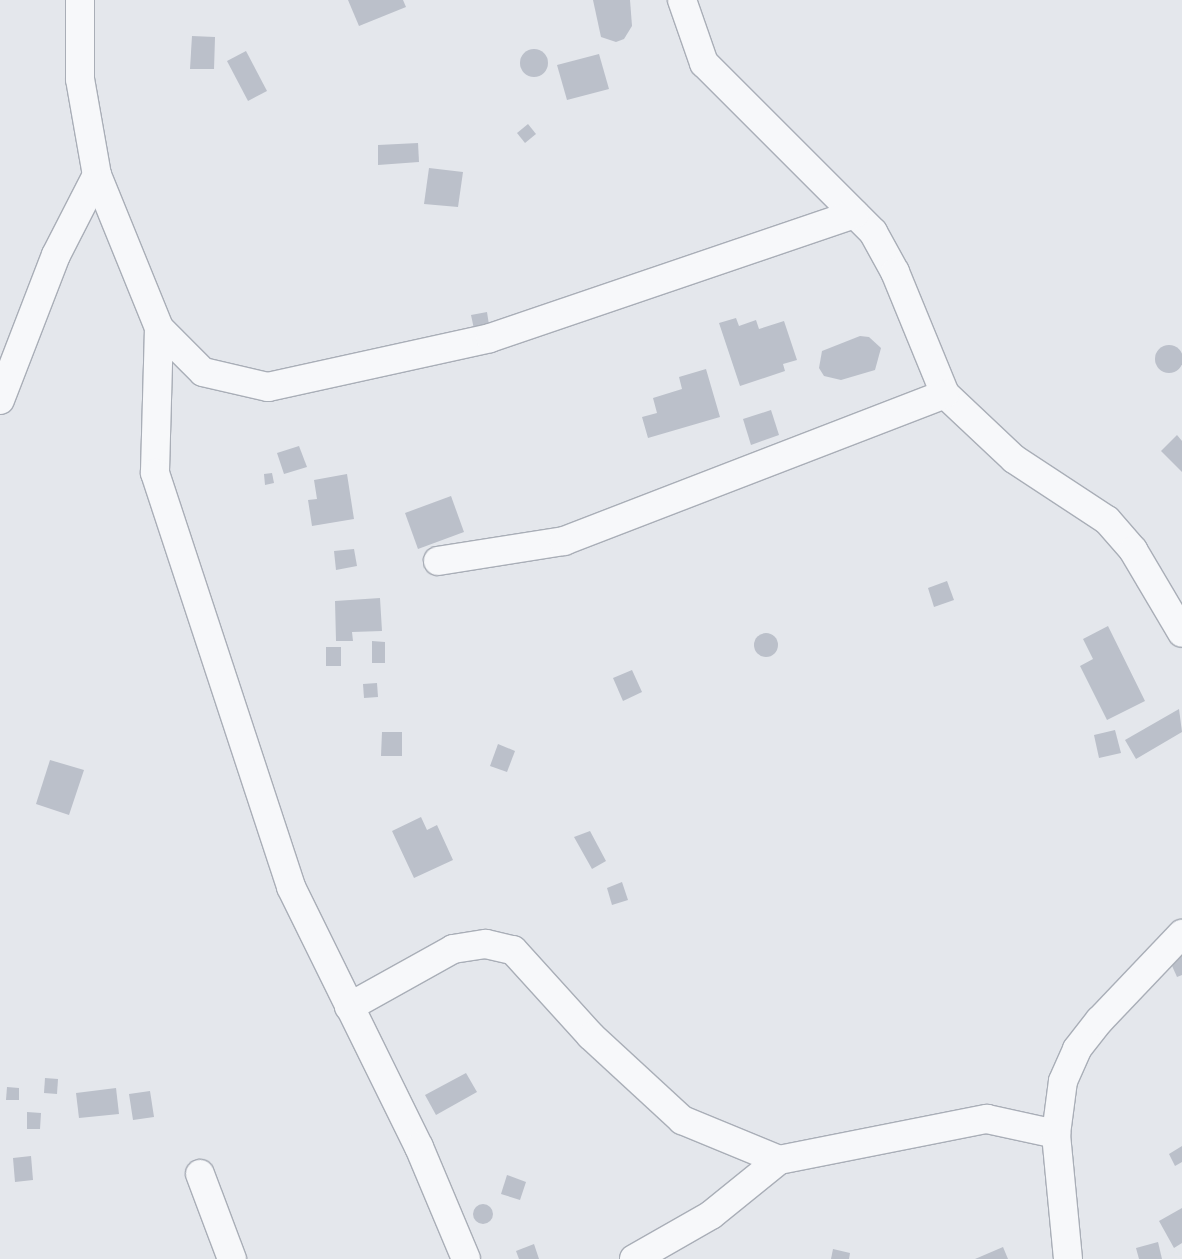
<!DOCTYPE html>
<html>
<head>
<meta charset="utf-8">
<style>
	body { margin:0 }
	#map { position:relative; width:1182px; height:1259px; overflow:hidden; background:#e4e7ec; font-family:"DejaVu Sans",sans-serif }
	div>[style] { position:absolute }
	.building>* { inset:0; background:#bbc0ca }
	.round { border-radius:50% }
	.roads { filter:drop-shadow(1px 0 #a9aeb7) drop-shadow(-1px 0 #a9aeb7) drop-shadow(0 1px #a9aeb7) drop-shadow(0 -1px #a9aeb7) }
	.minor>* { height:28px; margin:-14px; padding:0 14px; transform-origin:14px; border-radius:14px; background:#f7f8fa }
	span { translate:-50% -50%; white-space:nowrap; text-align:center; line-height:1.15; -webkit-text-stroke:4px #f4f6f9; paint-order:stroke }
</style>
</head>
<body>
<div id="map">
	<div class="building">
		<div style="clip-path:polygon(348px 0,403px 0,406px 7px,359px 26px)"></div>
		<div style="clip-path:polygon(593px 0,630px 0,632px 26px,624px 39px,616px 42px,601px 37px)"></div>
		<div style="clip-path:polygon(192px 36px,215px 37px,214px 69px,190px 69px)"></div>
		<div class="round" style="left:520px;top:49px;width:28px;height:28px"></div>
		<div style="clip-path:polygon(246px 51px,267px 91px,248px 101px,227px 61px)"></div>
		<div style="clip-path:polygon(599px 54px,609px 89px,567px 100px,557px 65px)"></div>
		<div style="clip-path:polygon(528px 124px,536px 134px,525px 143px,517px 133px)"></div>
		<div style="clip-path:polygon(418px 143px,419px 162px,378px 165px,378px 145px)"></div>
		<div style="clip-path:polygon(429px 168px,463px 172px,458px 207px,424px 204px)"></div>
		<div style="clip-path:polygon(487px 312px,489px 325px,474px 329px,471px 315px)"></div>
		<div style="clip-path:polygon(736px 318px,739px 326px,756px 320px,759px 329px,784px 321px,797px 360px,783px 364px,785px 371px,740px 386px,719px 323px)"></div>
		<div style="clip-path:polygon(860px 336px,869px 337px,881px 348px,875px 370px,841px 380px,824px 376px,819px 368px,822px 351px)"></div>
		<div class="round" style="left:1155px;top:345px;width:28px;height:28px"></div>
		<div style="clip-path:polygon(706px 369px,720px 417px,648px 438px,642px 417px,657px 413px,653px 398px,682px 389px,679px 377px)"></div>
		<div style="clip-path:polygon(771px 410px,779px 435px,751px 445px,743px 419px)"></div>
		<div style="clip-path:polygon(1177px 435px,1182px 441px,1182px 472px,1161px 451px)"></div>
		<div style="clip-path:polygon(299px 446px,307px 467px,284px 474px,277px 453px)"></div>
		<div style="clip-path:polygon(272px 473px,274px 483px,265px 485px,264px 474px)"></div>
		<div style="clip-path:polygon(347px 474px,354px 519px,312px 526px,308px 500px,317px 499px,314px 480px)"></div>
		<div style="clip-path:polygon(451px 496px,464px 532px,418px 549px,405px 513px)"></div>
		<div style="clip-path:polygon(354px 549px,357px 566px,336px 570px,334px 551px)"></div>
		<div style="clip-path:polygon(947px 581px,954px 600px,934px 607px,928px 588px)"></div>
		<div style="clip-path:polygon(380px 598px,382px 631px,352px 632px,353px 641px,336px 641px,335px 601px)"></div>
		<div style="clip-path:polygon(1108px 626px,1145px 701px,1107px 720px,1080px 666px,1093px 659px,1083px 639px)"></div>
		<div class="round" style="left:754px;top:633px;width:24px;height:24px"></div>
		<div style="clip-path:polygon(372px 641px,385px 642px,385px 663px,372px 663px)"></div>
		<div style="clip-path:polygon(326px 647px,341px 647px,341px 666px,326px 666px)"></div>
		<div style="clip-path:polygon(632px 670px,642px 692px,623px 701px,613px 678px)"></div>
		<div style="clip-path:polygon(377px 683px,378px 697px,364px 698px,363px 684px)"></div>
		<div style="clip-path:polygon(1179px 709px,1182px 732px,1136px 759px,1125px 740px)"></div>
		<div style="clip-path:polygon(1115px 730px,1121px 753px,1099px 758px,1094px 735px)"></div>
		<div style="clip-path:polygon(382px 732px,402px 732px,402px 756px,381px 756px)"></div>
		<div style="clip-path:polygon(498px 744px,515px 751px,507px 772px,490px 766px)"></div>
		<div style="clip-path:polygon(50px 760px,84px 770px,69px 815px,36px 804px)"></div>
		<div style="clip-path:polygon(421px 817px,427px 830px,437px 825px,453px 860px,414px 878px,392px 831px)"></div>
		<div style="clip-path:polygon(590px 831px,606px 861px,592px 869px,574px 837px)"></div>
		<div style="clip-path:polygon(622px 882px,628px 900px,612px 905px,607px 888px)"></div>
		<div style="clip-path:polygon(1182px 954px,1182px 975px,1177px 977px,1169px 959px)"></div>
		<div style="clip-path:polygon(466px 1073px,477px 1092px,436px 1115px,425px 1095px)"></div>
		<div style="clip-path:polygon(45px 1078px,58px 1079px,57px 1094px,44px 1093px)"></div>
		<div style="clip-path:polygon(7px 1087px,19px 1088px,19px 1100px,6px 1100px)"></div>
		<div style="clip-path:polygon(116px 1088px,119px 1114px,79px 1118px,76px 1093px)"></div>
		<div style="clip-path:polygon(150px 1091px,154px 1117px,133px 1120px,129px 1094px)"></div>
		<div style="clip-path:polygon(27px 1112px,41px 1113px,40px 1129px,27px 1129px)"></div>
		<div style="clip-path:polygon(1182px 1146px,1182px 1162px,1175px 1166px,1169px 1154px)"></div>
		<div style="clip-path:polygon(31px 1156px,33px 1180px,15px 1182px,13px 1158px)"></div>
		<div style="clip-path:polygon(507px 1175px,526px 1182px,520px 1200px,501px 1194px)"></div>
		<div class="round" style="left:473px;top:1204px;width:20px;height:20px"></div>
		<div style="clip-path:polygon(1182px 1208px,1182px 1243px,1174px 1248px,1159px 1221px)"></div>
		<div style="clip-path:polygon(1158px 1242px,1162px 1259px,1139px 1259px,1136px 1248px)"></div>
		<div style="clip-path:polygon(534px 1244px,539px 1259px,519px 1259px,516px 1251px)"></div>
		<div style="clip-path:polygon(1003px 1247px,1008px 1259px,975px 1259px)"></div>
		<div style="clip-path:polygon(833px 1249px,850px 1253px,849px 1259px,831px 1259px)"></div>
	</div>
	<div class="roads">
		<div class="minor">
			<div style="left:80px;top:0;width:79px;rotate:90deg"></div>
			<div style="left:80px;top:79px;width:97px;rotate:80deg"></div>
			<div style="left:97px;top:175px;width:165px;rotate:67.9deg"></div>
			<div style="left:159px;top:328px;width:145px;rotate:91.6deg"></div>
			<div style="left:155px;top:473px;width:436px;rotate:71.8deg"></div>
			<div style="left:291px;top:887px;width:290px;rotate:63.8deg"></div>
			<div style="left:419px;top:1147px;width:121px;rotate:67.2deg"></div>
			<div style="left:682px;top:0;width:67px;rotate:70.8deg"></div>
			<div style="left:704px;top:63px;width:239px;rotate:45deg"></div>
			<div style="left:873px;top:232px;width:46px;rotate:61.2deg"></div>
			<div style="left:895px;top:272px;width:132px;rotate:67.7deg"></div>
			<div style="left:945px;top:394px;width:95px;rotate:43.3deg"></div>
			<div style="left:1014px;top:459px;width:111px;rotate:33.3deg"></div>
			<div style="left:1107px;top:520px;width:40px;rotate:49deg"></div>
			<div style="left:1133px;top:550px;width:96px;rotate:59.4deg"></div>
			<div style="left:159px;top:328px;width:62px;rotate:45deg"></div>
			<div style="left:203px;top:372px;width:67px;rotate:13deg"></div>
			<div style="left:268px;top:387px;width:227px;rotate:-12.4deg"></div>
			<div style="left:490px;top:338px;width:385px;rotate:-18.8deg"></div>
			<div style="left:0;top:400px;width:155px;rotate:-68.9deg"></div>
			<div style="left:56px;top:255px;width:90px;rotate:-62.9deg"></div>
			<div style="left:438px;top:561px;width:128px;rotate:-9deg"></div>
			<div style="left:564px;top:541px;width:408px;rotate:-21.1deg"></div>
			<div style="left:349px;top:1007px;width:119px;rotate:-29.1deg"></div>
			<div style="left:453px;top:949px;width:33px;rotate:-9deg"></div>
			<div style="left:486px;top:944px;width:28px;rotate:13deg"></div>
			<div style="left:513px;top:950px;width:116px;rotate:47.8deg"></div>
			<div style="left:591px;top:1036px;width:124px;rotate:42.7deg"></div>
			<div style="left:682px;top:1120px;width:105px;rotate:22.4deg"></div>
			<div style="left:779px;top:1160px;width:212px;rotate:-11.2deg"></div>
			<div style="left:987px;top:1119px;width:71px;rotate:12.3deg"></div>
			<div style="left:200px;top:1174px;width:91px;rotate:69.4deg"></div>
			<div style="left:634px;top:1259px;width:89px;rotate:-29.7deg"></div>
			<div style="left:711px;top:1215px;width:87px;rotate:-39deg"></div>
			<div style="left:1068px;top:1259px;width:126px;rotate:-95.5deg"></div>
			<div style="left:1056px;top:1134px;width:53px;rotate:-82.5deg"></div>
			<div style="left:1063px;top:1081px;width:35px;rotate:-66deg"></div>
			<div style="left:1077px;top:1049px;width:37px;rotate:-52deg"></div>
			<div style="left:1100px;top:1020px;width:119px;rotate:-46.4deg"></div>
		</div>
	</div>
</div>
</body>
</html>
